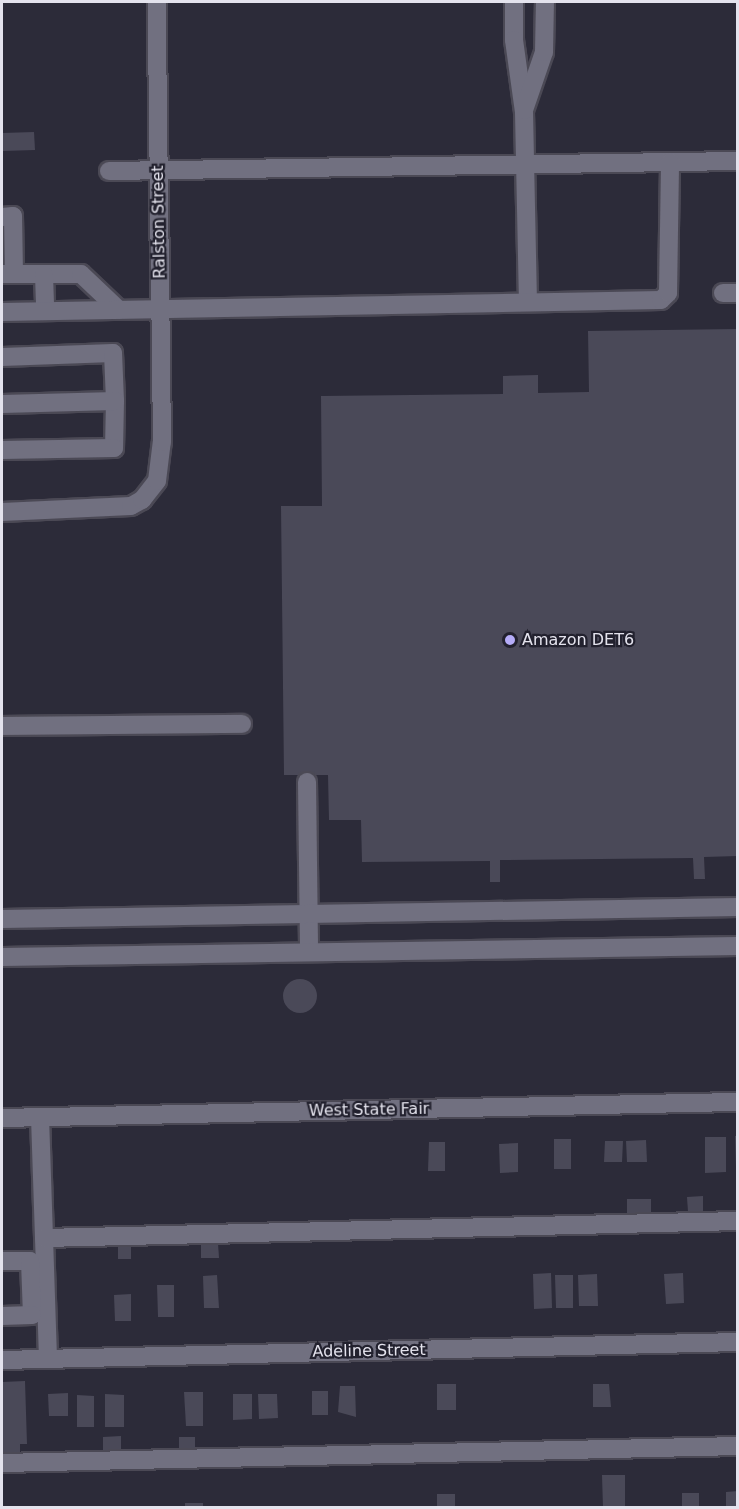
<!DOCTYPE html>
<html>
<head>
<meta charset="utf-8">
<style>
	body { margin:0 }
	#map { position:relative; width:739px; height:1509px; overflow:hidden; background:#2c2b39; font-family:"DejaVu Sans",sans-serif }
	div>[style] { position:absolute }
	.building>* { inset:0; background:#4a4958 }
	.round { border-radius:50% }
	.roads { filter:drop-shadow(2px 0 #4b4955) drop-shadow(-2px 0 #4b4955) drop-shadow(0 2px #4b4955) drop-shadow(0 -2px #4b4955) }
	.minor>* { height:18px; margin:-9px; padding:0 9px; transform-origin:9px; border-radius:9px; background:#717080 }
	.dots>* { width:16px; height:16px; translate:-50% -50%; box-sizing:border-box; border:3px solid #22212e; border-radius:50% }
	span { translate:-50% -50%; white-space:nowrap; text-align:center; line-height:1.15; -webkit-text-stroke:4.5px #22212e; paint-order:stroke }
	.street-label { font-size:16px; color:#e4e3ed }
	.poi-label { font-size:16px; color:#e4e3ed }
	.left { translate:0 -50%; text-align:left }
	.frame { position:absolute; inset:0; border:3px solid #e4e3ed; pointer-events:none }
</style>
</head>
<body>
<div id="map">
	<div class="building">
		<div style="clip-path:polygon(34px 132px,35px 150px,2px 151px,2px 133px)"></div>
		<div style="clip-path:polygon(738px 329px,738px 856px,704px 857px,705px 879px,694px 879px,693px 858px,500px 860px,500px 882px,490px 882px,490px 861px,362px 862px,361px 820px,329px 820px,328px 775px,284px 775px,281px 506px,322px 506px,321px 396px,503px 394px,503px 376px,538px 375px,538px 393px,589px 392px,588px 331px)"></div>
		<div class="round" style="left:283px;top:979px;width:34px;height:34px"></div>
		<div style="clip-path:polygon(735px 1136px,738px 1136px,738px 1167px,736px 1167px)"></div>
		<div style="clip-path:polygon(705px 1137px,726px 1137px,726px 1172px,705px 1173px)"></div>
		<div style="clip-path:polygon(554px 1139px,571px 1139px,571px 1169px,554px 1169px)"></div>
		<div style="clip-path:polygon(646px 1140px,647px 1162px,627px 1162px,626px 1141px)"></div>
		<div style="clip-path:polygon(605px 1141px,623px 1141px,622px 1162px,604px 1162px)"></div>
		<div style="clip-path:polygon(429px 1142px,445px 1142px,445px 1171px,428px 1171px)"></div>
		<div style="clip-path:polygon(518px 1143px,518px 1172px,500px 1173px,499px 1144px)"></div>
		<div style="clip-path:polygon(703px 1196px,703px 1212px,688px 1212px,687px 1197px)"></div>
		<div style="clip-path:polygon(627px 1199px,651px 1199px,651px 1216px,627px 1216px)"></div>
		<div style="clip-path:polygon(118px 1243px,131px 1243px,131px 1259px,118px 1259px)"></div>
		<div style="clip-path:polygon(201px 1243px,218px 1243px,219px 1258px,201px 1258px)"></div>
		<div style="clip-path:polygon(551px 1273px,552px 1308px,534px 1309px,533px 1274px)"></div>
		<div style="clip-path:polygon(683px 1273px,684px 1303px,666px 1304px,664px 1274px)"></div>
		<div style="clip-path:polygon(597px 1274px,598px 1306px,579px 1306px,578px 1275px)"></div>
		<div style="clip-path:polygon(217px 1275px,219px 1308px,204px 1308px,203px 1276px)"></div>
		<div style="clip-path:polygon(555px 1275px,573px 1275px,573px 1308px,556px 1308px)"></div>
		<div style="clip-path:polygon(157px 1285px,174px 1285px,174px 1317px,158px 1317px)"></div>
		<div style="clip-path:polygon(131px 1294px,131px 1321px,115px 1321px,114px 1295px)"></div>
		<div style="clip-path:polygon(25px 1381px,27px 1444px,20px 1444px,20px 1455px,2px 1456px,2px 1382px)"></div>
		<div style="clip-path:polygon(437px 1384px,456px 1384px,456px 1410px,437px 1410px)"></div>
		<div style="clip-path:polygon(593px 1384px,609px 1384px,611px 1407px,593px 1407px)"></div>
		<div style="clip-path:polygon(340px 1386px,355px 1386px,356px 1417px,338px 1412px)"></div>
		<div style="clip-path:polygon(312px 1391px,328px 1391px,328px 1415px,312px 1415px)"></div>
		<div style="clip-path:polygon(184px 1392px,203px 1392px,203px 1426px,186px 1426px)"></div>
		<div style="clip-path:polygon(68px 1393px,68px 1416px,49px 1416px,48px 1394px)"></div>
		<div style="clip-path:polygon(105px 1394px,124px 1395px,124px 1427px,105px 1427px)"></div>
		<div style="clip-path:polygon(233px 1394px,252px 1394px,252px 1419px,233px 1420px)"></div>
		<div style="clip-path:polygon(258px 1394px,277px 1394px,278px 1418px,259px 1419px)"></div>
		<div style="clip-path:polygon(77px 1395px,94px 1396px,94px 1427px,77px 1427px)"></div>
		<div style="clip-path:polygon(121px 1436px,121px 1451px,103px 1452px,103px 1437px)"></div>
		<div style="clip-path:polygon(179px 1437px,195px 1437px,195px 1451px,179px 1451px)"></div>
		<div style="clip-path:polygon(602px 1475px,625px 1475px,625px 1508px,603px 1508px)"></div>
		<div style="clip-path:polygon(738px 1491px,738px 1508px,726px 1508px,726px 1492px)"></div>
		<div style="clip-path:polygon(682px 1493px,699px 1493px,699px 1508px,682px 1508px)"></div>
		<div style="clip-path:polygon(437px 1494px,455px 1494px,455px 1508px,437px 1508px)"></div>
		<div style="clip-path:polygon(185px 1503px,203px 1503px,203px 1508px,185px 1508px)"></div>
	</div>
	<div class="roads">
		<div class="minor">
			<div style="left:514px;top:2px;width:38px;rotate:90deg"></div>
			<div style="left:514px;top:40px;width:73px;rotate:82.1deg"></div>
			<div style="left:524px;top:112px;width:190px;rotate:88.8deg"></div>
			<div style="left:524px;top:110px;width:61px;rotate:-71deg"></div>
			<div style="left:544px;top:52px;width:50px;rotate:-88.9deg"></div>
			<div style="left:109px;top:171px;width:629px;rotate:-0.91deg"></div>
			<div style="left:2px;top:217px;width:11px;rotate:-5deg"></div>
			<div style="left:13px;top:216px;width:58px;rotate:89deg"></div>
			<div style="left:2px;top:274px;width:79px"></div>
			<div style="left:81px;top:274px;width:52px;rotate:43.5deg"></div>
			<div style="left:44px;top:275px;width:36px;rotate:88deg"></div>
			<div style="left:723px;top:293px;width:15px"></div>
			<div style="left:2px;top:312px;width:659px;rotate:-1.04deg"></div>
			<div style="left:661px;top:300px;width:10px;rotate:-45deg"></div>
			<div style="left:668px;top:293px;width:131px;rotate:-89.1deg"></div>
			<div style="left:2px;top:357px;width:111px;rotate:-2.1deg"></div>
			<div style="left:113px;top:353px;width:48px;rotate:87.6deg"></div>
			<div style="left:115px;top:401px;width:47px;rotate:91.2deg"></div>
			<div style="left:114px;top:448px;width:112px;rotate:179deg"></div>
			<div style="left:2px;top:404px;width:113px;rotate:-1.5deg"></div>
			<div style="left:2px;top:512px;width:129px;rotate:-2.7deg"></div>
			<div style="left:131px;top:506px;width:13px;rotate:-29deg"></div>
			<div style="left:142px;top:500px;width:24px;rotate:-52deg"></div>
			<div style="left:157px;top:481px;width:39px;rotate:-83deg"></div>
			<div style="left:162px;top:442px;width:440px;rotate:-90.7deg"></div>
			<div style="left:2px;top:726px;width:240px;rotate:-0.5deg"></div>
			<div style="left:307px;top:782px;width:170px;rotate:89.3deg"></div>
			<div style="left:2px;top:919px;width:736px;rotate:-0.93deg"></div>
			<div style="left:2px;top:957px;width:736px;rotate:-0.86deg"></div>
			<div style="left:40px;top:1117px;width:242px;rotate:88.1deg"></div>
			<div style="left:2px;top:1118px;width:736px;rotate:-1.25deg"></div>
			<div style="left:44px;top:1238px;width:694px;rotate:-1.4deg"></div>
			<div style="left:2px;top:1261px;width:28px"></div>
			<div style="left:30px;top:1261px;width:54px;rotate:87.9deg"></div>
			<div style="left:32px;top:1315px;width:30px;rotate:178deg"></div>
			<div style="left:2px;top:1360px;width:736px;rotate:-1.4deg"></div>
			<div style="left:2px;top:1463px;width:736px;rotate:-1.32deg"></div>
		</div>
	</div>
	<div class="dots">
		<div style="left:510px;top:640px;background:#b5acf8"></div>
	</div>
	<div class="street-label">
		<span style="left:159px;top:222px;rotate:-91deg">Ralston Street</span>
		<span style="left:369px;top:1110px;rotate:-1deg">West State Fair</span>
		<span style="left:369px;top:1351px;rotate:-1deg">Adeline Street</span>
	</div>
	<div class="poi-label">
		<span class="left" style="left:522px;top:640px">Amazon DET6</span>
	</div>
	<div class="frame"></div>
</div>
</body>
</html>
